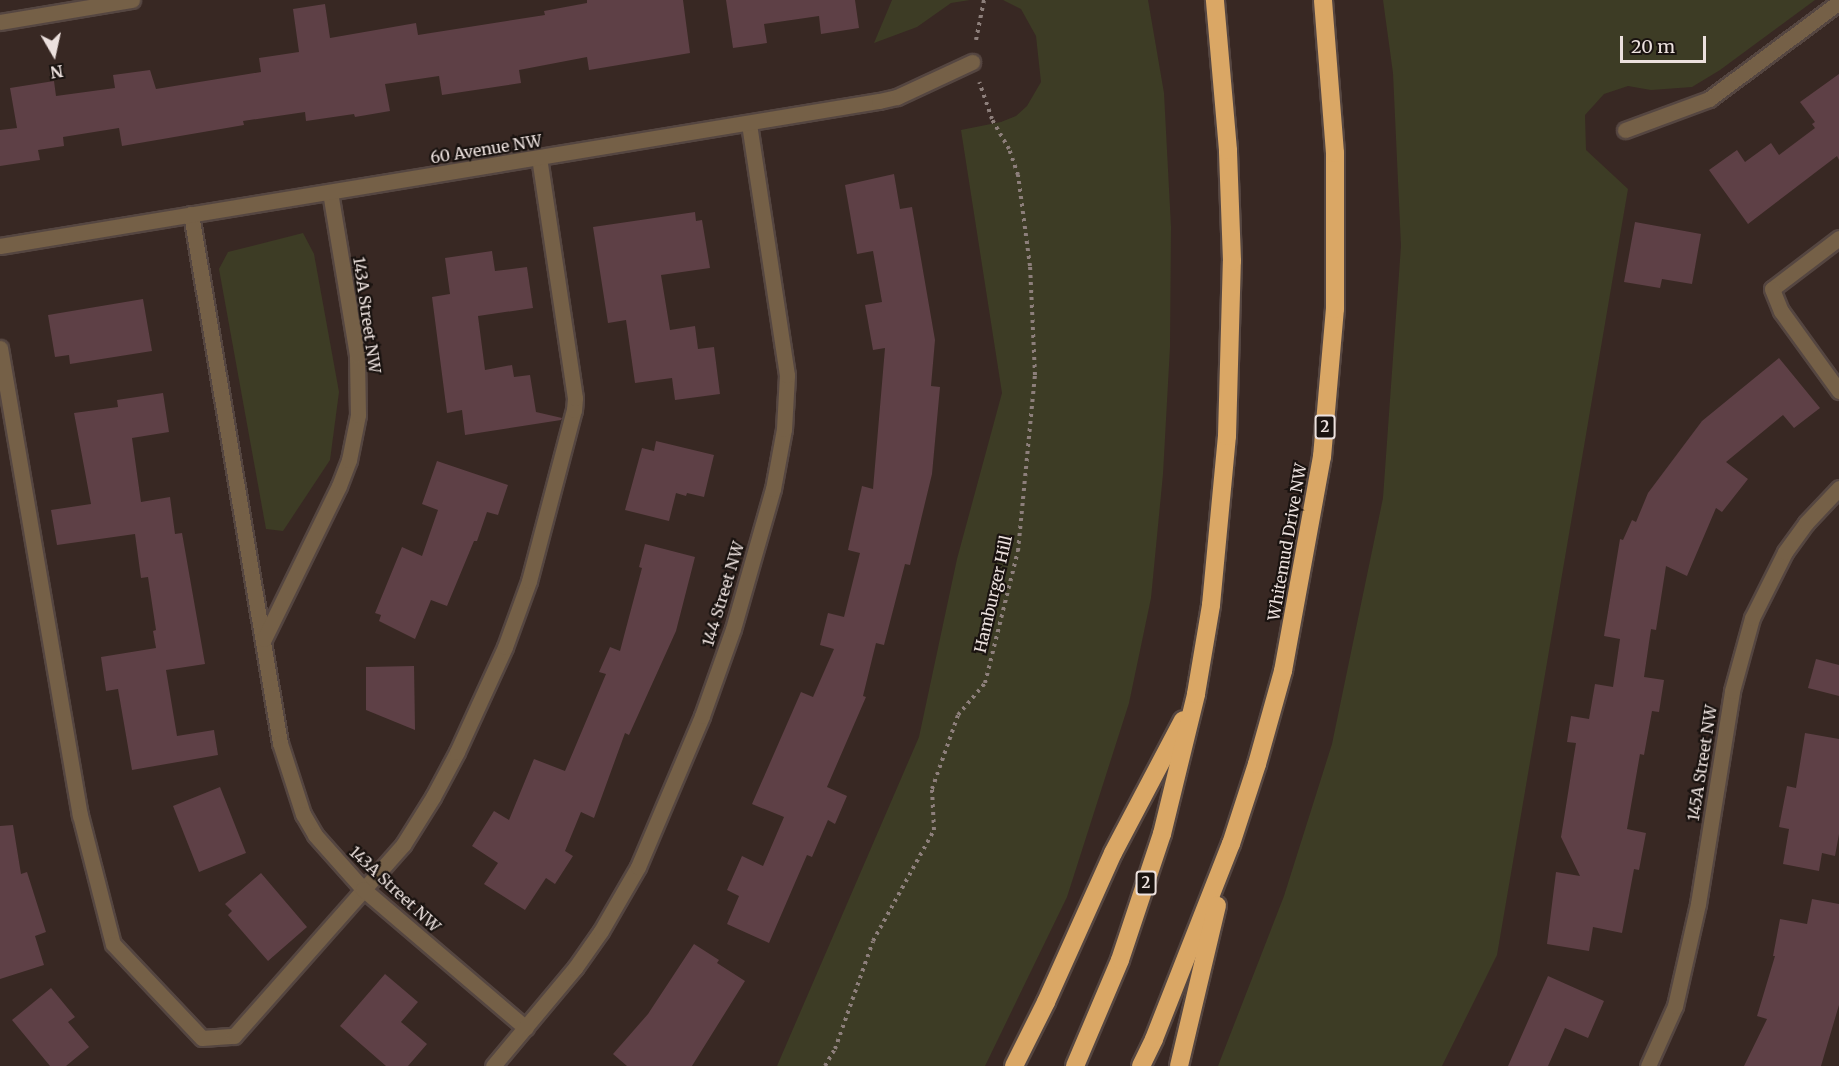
<!DOCTYPE html>
<html>
<head>
<meta charset="utf-8">
<style>
	body { margin:0 }
	#map { position:relative; width:1839px; height:1066px; overflow:hidden; background:#382823; font-family:Merriweather,serif }
	div>[style] { position:absolute }
	.green>* { inset:0; background:#3d3c25 }
	.building>* { inset:0; background:#5e4046 }
	.path>* { height:4px; margin-top:-2px; transform-origin:0; background:repeating-linear-gradient(90deg,#8d7f7b 0 3px,transparent 0 7.5px) }
	.roads { filter:drop-shadow(2px 0 #554641) drop-shadow(-2px 0 #554641) drop-shadow(0 2px #554641) drop-shadow(0 -2px #554641) }
	.service>* { height:15px; margin:-7.5px; padding:0 7.5px; transform-origin:7.5px; border-radius:7.5px; background:#756047 }
	.minor>* { height:15px; margin:-7.5px; padding:0 7.5px; transform-origin:7.5px; border-radius:7.5px; background:#756047 }
	.tertiary>* { height:15px; margin:-7.5px; padding:0 7.5px; transform-origin:7.5px; border-radius:7.5px; background:#756047 }
	.motorway>* { height:18px; margin:-9px; padding:0 9px; transform-origin:9px; border-radius:9px; background:#daa765 }
	span { translate:-50% -50%; white-space:nowrap; text-align:center; line-height:1.15; -webkit-text-stroke:4.5px #1a1310; paint-order:stroke }
	.shield-label span { padding:2px 4px; background:#1a1310; border:2px solid; border-radius:4px; -webkit-text-stroke-width:0 }
	.shield-label { font-size:15px; color:#ece1de; font-weight:700 }
	.street-label { font-size:16px; color:#ece1de }
	.north { position:absolute; left:24px; top:24px; width:60px; height:60px; -webkit-text-stroke:4px #1a1310; paint-order:stroke; rotate:171deg; font-size:16px; font-weight:700; line-height:24px; text-align:center; color:#ece1de }
	.north::after { content:''; display:block; margin:auto; width:21px; height:27px; background:#ece1de; clip-path:polygon(50% 0,100% 100%,50% 72%,0 100%) }
	.scale { position:absolute; left:1620px; top:36px; width:86px; height:27px; box-sizing:border-box; border:3px solid #ece1de; border-top:0; padding-left:8px; font-size:18px; line-height:21px; white-space:nowrap; color:#ece1de; -webkit-text-stroke:4px #1a1310; paint-order:stroke }
</style>
</head>
<body>
<div id="map">
	<div class="green">
		<div style="clip-path:polygon(892px 0,970px 0,951px 3px,917px 27px,874px 43px)"></div>
		<div style="clip-path:polygon(1003px 0,1148px 0,1164px 93px,1171px 227px,1170px 347px,1163px 474px,1151px 598px,1129px 703px,1067px 897px,985px 1066px,777px 1066px,919px 737px,957px 559px,1002px 393px,961px 130px,1001px 122px,1016px 116px,1027px 106px,1041px 82px,1036px 36px,1021px 9px)"></div>
		<div style="clip-path:polygon(1383px 0,1815px 0,1720px 70px,1692px 87px,1651px 90px,1628px 86px,1604px 94px,1585px 115px,1586px 150px,1628px 189px,1497px 955px,1442px 1066px,1218px 1066px,1284px 896px,1332px 744px,1383px 498px,1401px 246px,1393px 73px)"></div>
		<div style="clip-path:polygon(303px 233px,314px 254px,339px 392px,330px 460px,283px 531px,266px 529px,219px 269px,228px 252px)"></div>
	</div>
	<div class="building">
		<div style="clip-path:polygon(587px 0,683px 0,690px 53px,589px 70px,587px 57px,519px 70px,521px 83px,442px 95px,439px 76px,385px 84px,390px 111px,355px 117px,354px 114px,306px 121px,305px 112px,243px 121px,244px 125px,122px 146px,119px 128px,63px 137px,64px 146px,38px 150px,40px 160px,0 166px,0 130px,17px 128px,10px 88px,54px 81px,56px 96px,115px 88px,113px 75px,150px 70px,156px 89px,261px 72px,259px 58px,299px 52px,293px 9px,325px 4px,330px 38px,416px 23px,418px 35px,545px 15px,544px 11px,587px 3px)"></div>
		<div style="clip-path:polygon(726px 0,855px 0,859px 28px,821px 34px,819px 16px,764px 24px,767px 43px,733px 48px)"></div>
		<div style="clip-path:polygon(1839px 74px,1839px 160px,1837px 156px,1748px 224px,1709px 170px,1737px 150px,1745px 162px,1771px 143px,1779px 155px,1815px 128px,1812px 124px,1815px 122px,1800px 102px)"></div>
		<div style="clip-path:polygon(894px 174px,900px 209px,912px 207px,935px 340px,931px 386px,940px 387px,932px 474px,910px 565px,905px 564px,884px 645px,876px 643px,863px 696px,866px 697px,827px 787px,847px 796px,835px 824px,828px 820px,812px 857px,807px 855px,769px 943px,727px 924px,739px 896px,727px 890px,742px 856px,763px 866px,784px 817px,752px 804px,801px 692px,813px 697px,834px 649px,820px 645px,828px 613px,844px 617px,860px 553px,848px 550px,862px 486px,873px 489px,885px 348px,873px 350px,865px 305px,882px 302px,873px 251px,857px 254px,845px 185px)"></div>
		<div style="clip-path:polygon(695px 212px,696px 221px,702px 220px,710px 268px,661px 275px,670px 330px,695px 326px,698px 349px,714px 347px,720px 394px,675px 400px,672px 378px,635px 383px,626px 320px,608px 323px,593px 227px)"></div>
		<div style="clip-path:polygon(1635px 222px,1701px 234px,1692px 284px,1662px 279px,1660px 288px,1624px 282px)"></div>
		<div style="clip-path:polygon(492px 251px,495px 271px,527px 267px,533px 308px,478px 316px,485px 370px,512px 365px,514px 377px,530px 375px,536px 412px,562px 418px,561px 420px,465px 435px,462px 410px,447px 413px,432px 297px,450px 294px,445px 258px)"></div>
		<div style="clip-path:polygon(143px 299px,152px 351px,70px 364px,69px 355px,55px 357px,48px 315px)"></div>
		<div style="clip-path:polygon(1779px 358px,1820px 408px,1794px 428px,1783px 415px,1726px 462px,1748px 479px,1722px 512px,1716px 508px,1687px 576px,1666px 566px,1656px 630px,1651px 629px,1644px 677px,1664px 680px,1659px 712px,1652px 711px,1644px 755px,1640px 754px,1627px 829px,1646px 833px,1639px 870px,1634px 869px,1622px 933px,1593px 927px,1589px 951px,1547px 944px,1556px 872px,1580px 876px,1561px 837px,1576px 743px,1567px 742px,1571px 716px,1589px 719px,1595px 684px,1613px 687px,1620px 639px,1604px 636px,1620px 539px,1623px 540px,1632px 520px,1636px 522px,1648px 493px,1702px 421px)"></div>
		<div style="clip-path:polygon(163px 393px,169px 432px,132px 438px,141px 502px,170px 497px,175px 534px,182px 533px,205px 664px,166px 670px,177px 736px,214px 730px,218px 755px,132px 770px,118px 689px,106px 691px,101px 657px,156px 648px,153px 631px,156px 630px,148px 577px,141px 578px,135px 534px,57px 545px,51px 510px,91px 504px,74px 413px,118px 407px,117px 400px)"></div>
		<div style="clip-path:polygon(656px 441px,714px 455px,704px 497px,687px 493px,686px 496px,676px 493px,669px 521px,625px 510px,642px 448px,654px 451px)"></div>
		<div style="clip-path:polygon(437px 461px,508px 485px,498px 515px,487px 512px,477px 541px,474px 541px,447px 606px,431px 600px,415px 639px,379px 621px,381px 615px,375px 613px,402px 547px,422px 556px,438px 510px,422px 504px)"></div>
		<div style="clip-path:polygon(645px 544px,695px 557px,676px 631px,629px 735px,625px 733px,594px 818px,581px 812px,565px 851px,573px 856px,555px 884px,546px 878px,525px 910px,484px 884px,498px 863px,472px 846px,494px 811px,509px 820px,534px 759px,565px 771px,606px 674px,599px 672px,610px 647px,620px 651px,642px 568px,639px 567px)"></div>
		<div style="clip-path:polygon(1816px 659px,1839px 665px,1839px 696px,1808px 688px)"></div>
		<div style="clip-path:polygon(414px 666px,415px 730px,366px 710px,366px 667px)"></div>
		<div style="clip-path:polygon(1805px 733px,1839px 739px,1839px 834px,1835px 856px,1822px 853px,1819px 871px,1783px 864px,1789px 829px,1779px 827px,1787px 786px,1796px 788px)"></div>
		<div style="clip-path:polygon(220px 787px,246px 853px,199px 872px,173px 806px)"></div>
		<div style="clip-path:polygon(13px 825px,21px 874px,27px 872px,46px 932px,35px 936px,44px 965px,0 979px,0 826px)"></div>
		<div style="clip-path:polygon(261px 873px,307px 927px,268px 961px,228px 915px,232px 911px,225px 904px)"></div>
		<div style="clip-path:polygon(1812px 899px,1839px 904px,1839px 1005px,1821px 1066px,1744px 1066px,1767px 1019px,1757px 1016px,1775px 956px,1773px 956px,1780px 919px,1807px 924px)"></div>
		<div style="clip-path:polygon(694px 944px,719px 960px,717px 963px,745px 981px,692px 1066px,627px 1066px,613px 1054px,648px 1014px)"></div>
		<div style="clip-path:polygon(385px 974px,418px 1002px,401px 1022px,427px 1044px,408px 1066px,386px 1066px,340px 1026px)"></div>
		<div style="clip-path:polygon(1548px 976px,1604px 1001px,1588px 1038px,1565px 1028px,1548px 1066px,1508px 1066px)"></div>
		<div style="clip-path:polygon(51px 988px,75px 1017px,68px 1022px,89px 1047px,66px 1066px,50px 1066px,12px 1020px)"></div>
	</div>
	<div class="path">
		<div style="left:976px;top:40px;width:41px;rotate:-78.7deg"></div>
		<div style="left:825px;top:1066px;width:20px;rotate:-60deg"></div>
		<div style="left:835px;top:1049px;width:114px;rotate:-70.6deg"></div>
		<div style="left:873px;top:941px;width:127px;rotate:-61.2deg"></div>
		<div style="left:934px;top:830px;width:41px;rotate:-92.8deg"></div>
		<div style="left:932px;top:789px;width:78px;rotate:-70.6deg"></div>
		<div style="left:958px;top:715px;width:42px;rotate:-49.8deg"></div>
		<div style="left:985px;top:683px;width:136px;rotate:-76deg"></div>
		<div style="left:1018px;top:551px;width:177px;rotate:-84.5deg"></div>
		<div style="left:1035px;top:375px;width:109px;rotate:-92.6deg"></div>
		<div style="left:1030px;top:266px;width:92px;rotate:-97.5deg"></div>
		<div style="left:1018px;top:175px;width:28px;rotate:-109deg"></div>
		<div style="left:1009px;top:149px;width:34px;rotate:-120deg"></div>
		<div style="left:992px;top:119px;width:39px;rotate:-109deg"></div>
	</div>
	<div class="roads">
		<div class="service">
			<div style="left:0;top:22px;width:134px;rotate:-9.5deg"></div>
			<div style="left:1839px;top:238px;width:84px;rotate:142.7deg"></div>
			<div style="left:1772px;top:289px;width:24px;rotate:68deg"></div>
			<div style="left:1781px;top:311px;width:99px;rotate:54.1deg"></div>
			<div style="left:0;top:348px;width:474px;rotate:80.3deg"></div>
			<div style="left:80px;top:815px;width:133px;rotate:75.7deg"></div>
			<div style="left:113px;top:944px;width:129px;rotate:46.6deg"></div>
			<div style="left:202px;top:1038px;width:32px;rotate:-4deg"></div>
			<div style="left:234px;top:1036px;width:255px;rotate:-48.5deg"></div>
			<div style="left:403px;top:845px;width:57px;rotate:-58deg"></div>
			<div style="left:433px;top:797px;width:51px;rotate:-61.9deg"></div>
			<div style="left:457px;top:752px;width:115px;rotate:-65.4deg"></div>
			<div style="left:505px;top:647px;width:70px;rotate:-70deg"></div>
			<div style="left:529px;top:581px;width:177px;rotate:-75.3deg"></div>
			<div style="left:574px;top:410px;width:12px;rotate:-85deg"></div>
			<div style="left:575px;top:398px;width:243px;rotate:-98.5deg"></div>
		</div>
		<div class="minor">
			<div style="left:1625px;top:130px;width:90px;rotate:-20.3deg"></div>
			<div style="left:1709px;top:99px;width:162px;rotate:-36.7deg"></div>
			<div style="left:191px;top:214px;width:536px;rotate:80.45deg"></div>
			<div style="left:280px;top:743px;width:75px;rotate:72.1deg"></div>
			<div style="left:303px;top:814px;width:24px;rotate:60deg"></div>
			<div style="left:315px;top:835px;width:72px;rotate:48.4deg"></div>
			<div style="left:363px;top:889px;width:214px;rotate:40.5deg"></div>
			<div style="left:264px;top:639px;width:170px;rotate:-63.9deg"></div>
			<div style="left:339px;top:486px;width:28px;rotate:-69deg"></div>
			<div style="left:349px;top:460px;width:46px;rotate:-78.7deg"></div>
			<div style="left:358px;top:415px;width:60px;rotate:-91deg"></div>
			<div style="left:357px;top:355px;width:165px;rotate:-99.4deg"></div>
			<div style="left:493px;top:1066px;width:128px;rotate:-50.1deg"></div>
			<div style="left:575px;top:968px;width:45px;rotate:-54.9deg"></div>
			<div style="left:601px;top:931px;width:74px;rotate:-60deg"></div>
			<div style="left:638px;top:867px;width:164px;rotate:-67deg"></div>
			<div style="left:702px;top:716px;width:92px;rotate:-70.4deg"></div>
			<div style="left:733px;top:629px;width:146px;rotate:-74.1deg"></div>
			<div style="left:773px;top:489px;width:61px;rotate:-79.6deg"></div>
			<div style="left:784px;top:429px;width:54px;rotate:-86.8deg"></div>
			<div style="left:787px;top:375px;width:254px;rotate:-98.6deg"></div>
			<div style="left:1648px;top:1066px;width:66px;rotate:-65.8deg"></div>
			<div style="left:1675px;top:1006px;width:105px;rotate:-77.3deg"></div>
			<div style="left:1698px;top:904px;width:216px;rotate:-80.9deg"></div>
			<div style="left:1732px;top:691px;width:76px;rotate:-74.7deg"></div>
			<div style="left:1752px;top:618px;width:74px;rotate:-63.4deg"></div>
			<div style="left:1785px;top:552px;width:36px;rotate:-54deg"></div>
			<div style="left:1806px;top:523px;width:48px;rotate:-46.7deg"></div>
		</div>
		<div class="tertiary">
			<div style="left:0;top:246px;width:891px;rotate:-9.37deg"></div>
			<div style="left:879px;top:101px;width:18px;rotate:-13deg"></div>
			<div style="left:897px;top:97px;width:83px;rotate:-25deg"></div>
		</div>
		<div class="motorway">
			<div style="left:1014px;top:1066px;width:72px;rotate:-63.4deg"></div>
			<div style="left:1046px;top:1002px;width:163px;rotate:-65.8deg"></div>
			<div style="left:1113px;top:853px;width:150px;rotate:-62.2deg"></div>
			<div style="left:1075px;top:1066px;width:115px;rotate:-67deg"></div>
			<div style="left:1120px;top:960px;width:133px;rotate:-71.6deg"></div>
			<div style="left:1162px;top:834px;width:144px;rotate:-76.3deg"></div>
			<div style="left:1196px;top:694px;width:90px;rotate:-80.4deg"></div>
			<div style="left:1211px;top:605px;width:170px;rotate:-84.6deg"></div>
			<div style="left:1227px;top:436px;width:175px;rotate:-88.4deg"></div>
			<div style="left:1232px;top:261px;width:111px;rotate:-92.1deg"></div>
			<div style="left:1228px;top:150px;width:151px;rotate:-95deg"></div>
			<div style="left:1141px;top:1066px;width:30px;rotate:-64deg"></div>
			<div style="left:1154px;top:1039px;width:210px;rotate:-68.5deg"></div>
			<div style="left:1231px;top:844px;width:84px;rotate:-72deg"></div>
			<div style="left:1257px;top:764px;width:97px;rotate:-74.4deg"></div>
			<div style="left:1283px;top:671px;width:218px;rotate:-79.7deg"></div>
			<div style="left:1322px;top:457px;width:149px;rotate:-85deg"></div>
			<div style="left:1335px;top:309px;width:156px;rotate:-90deg"></div>
			<div style="left:1335px;top:153px;width:153px;rotate:-94.5deg"></div>
			<div style="left:1179px;top:1066px;width:165px;rotate:-76.7deg"></div>
		</div>
	</div>
	<div class="shield-label">
		<span style="left:1325px;top:427px">2</span>
		<span style="left:1146px;top:883px">2</span>
	</div>
	<div class="street-label">
		<span style="left:486px;top:149px;rotate:-9deg">60 Avenue NW</span>
		<span style="left:367px;top:315px;rotate:82deg">143A Street NW</span>
		<span style="left:1287px;top:542px;rotate:-80deg">Whitemud Drive NW</span>
		<span style="left:723px;top:594px;rotate:-73deg">144 Street NW</span>
		<span style="left:993px;top:594px;rotate:-77deg">Hamburger Hill</span>
		<span style="left:1702px;top:763px;rotate:-81deg">145A Street NW</span>
		<span style="left:395px;top:889px;rotate:43deg">143A Street NW</span>
	</div>
	<div class="north">N</div>
	<div class="scale">20 m</div>
</div>
</body>
</html>
